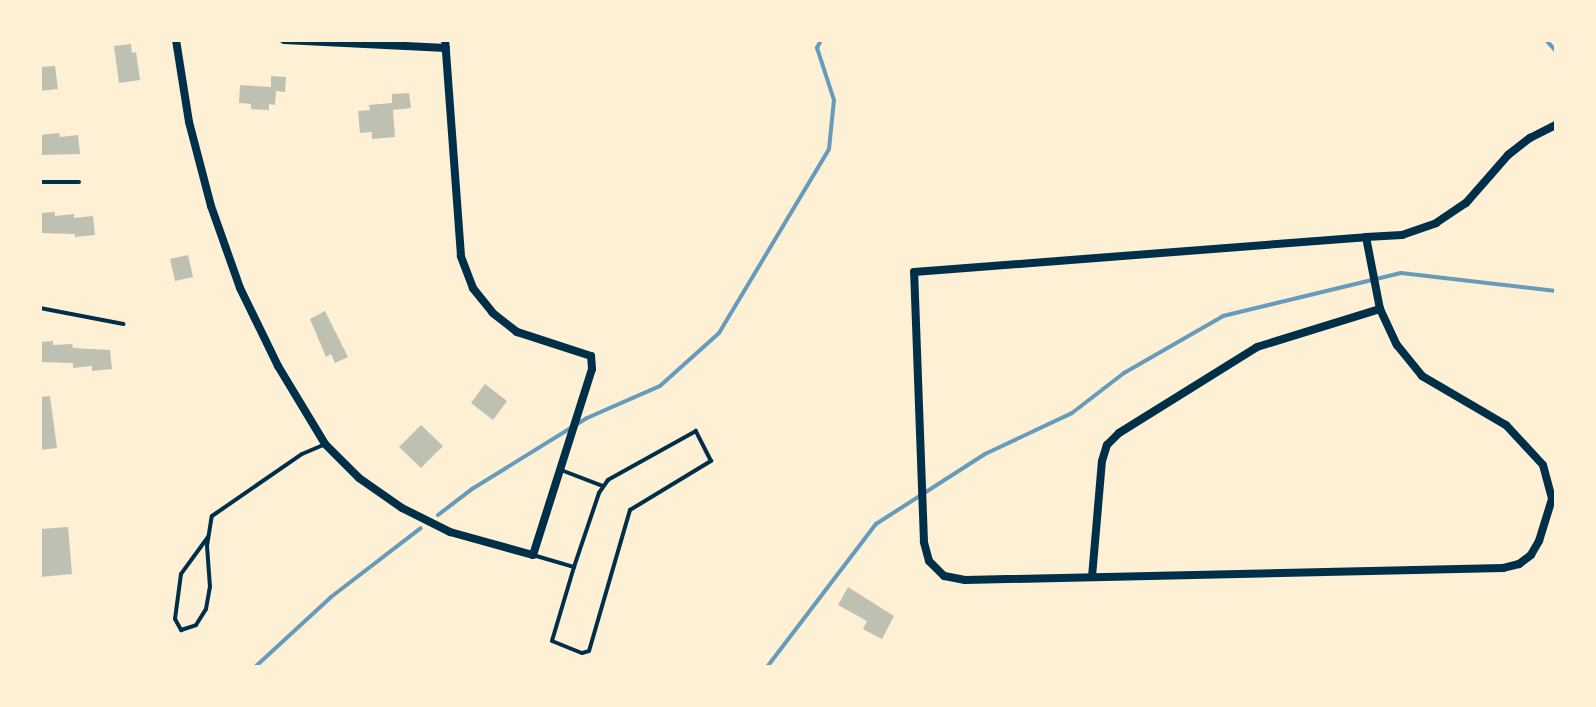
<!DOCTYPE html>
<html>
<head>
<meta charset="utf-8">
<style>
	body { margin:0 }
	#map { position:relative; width:1596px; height:707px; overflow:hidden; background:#fdf0d5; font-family:Barlow,sans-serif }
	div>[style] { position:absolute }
	.stream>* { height:4px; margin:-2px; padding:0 2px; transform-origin:2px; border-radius:2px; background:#669bbc }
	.building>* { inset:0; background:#bec0b2 }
	.service>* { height:4px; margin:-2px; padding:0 2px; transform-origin:2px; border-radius:2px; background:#003049 }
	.minor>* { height:8px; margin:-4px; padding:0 4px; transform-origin:4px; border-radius:4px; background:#003049 }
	span { translate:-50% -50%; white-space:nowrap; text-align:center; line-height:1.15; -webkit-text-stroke:8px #fdf0d5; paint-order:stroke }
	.frame { position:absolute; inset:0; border:42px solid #fdf0d5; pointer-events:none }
</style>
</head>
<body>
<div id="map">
	<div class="stream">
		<div style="left:1546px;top:40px;width:15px;rotate:48deg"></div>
		<div style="left:438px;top:515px;width:43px;rotate:-37.4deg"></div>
		<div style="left:472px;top:489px;width:135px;rotate:-31.7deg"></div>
		<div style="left:587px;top:418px;width:80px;rotate:-23.7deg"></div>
		<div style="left:660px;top:386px;width:79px;rotate:-41.9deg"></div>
		<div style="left:719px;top:333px;width:214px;rotate:-59.1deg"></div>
		<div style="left:829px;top:149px;width:49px;rotate:-84.2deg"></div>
		<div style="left:834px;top:100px;width:55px;rotate:-108.1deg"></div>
		<div style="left:817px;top:48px;width:9px;rotate:-63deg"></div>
		<div style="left:255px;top:667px;width:103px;rotate:-42.6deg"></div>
		<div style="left:331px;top:597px;width:113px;rotate:-37.5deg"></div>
		<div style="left:767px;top:667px;width:180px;rotate:-52.7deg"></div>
		<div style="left:876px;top:524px;width:130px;rotate:-32.7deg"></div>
		<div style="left:985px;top:454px;width:96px;rotate:-25.2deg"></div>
		<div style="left:1072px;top:413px;width:66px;rotate:-37.6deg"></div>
		<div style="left:1124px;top:373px;width:114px;rotate:-29.9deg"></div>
		<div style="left:1223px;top:316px;width:183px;rotate:-13.6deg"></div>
		<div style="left:1401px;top:273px;width:156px;rotate:6.6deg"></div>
	</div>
	<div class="building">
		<div style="clip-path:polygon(131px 44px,132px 53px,136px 52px,140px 80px,119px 83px,114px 46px)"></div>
		<div style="clip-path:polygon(55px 66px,58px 89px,40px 91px,40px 67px)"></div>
		<div style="clip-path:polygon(271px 76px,286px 77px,285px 92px,276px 91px,275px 105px,269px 104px,269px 110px,251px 109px,251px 104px,239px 103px,240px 85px,271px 87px)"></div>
		<div style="clip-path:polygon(409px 93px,411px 108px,393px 110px,395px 137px,372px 139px,372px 132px,360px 133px,358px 111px,370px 110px,369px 105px,392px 103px,392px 94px)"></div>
		<div style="clip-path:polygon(59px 133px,60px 137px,78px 135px,80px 154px,42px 155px,40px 135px)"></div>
		<div style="clip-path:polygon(55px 212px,55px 216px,74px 214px,74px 218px,93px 216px,95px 235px,75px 237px,75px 234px,40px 233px,40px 213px)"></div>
		<div style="clip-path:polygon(188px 255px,193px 277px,175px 281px,170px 259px)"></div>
		<div style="clip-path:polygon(325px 311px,348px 357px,335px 363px,331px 354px,326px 357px,310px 319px)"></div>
		<div style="clip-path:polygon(53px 341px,53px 345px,72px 344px,73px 348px,110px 350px,112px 369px,92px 371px,92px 366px,73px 368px,73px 363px,40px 362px,40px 342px)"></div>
		<div style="clip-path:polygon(485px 384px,507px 401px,493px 420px,471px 403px)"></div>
		<div style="clip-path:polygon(50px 396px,57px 448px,40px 450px,40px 397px)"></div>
		<div style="clip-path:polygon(421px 425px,443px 446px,421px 468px,399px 447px)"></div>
		<div style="clip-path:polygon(68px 527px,72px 574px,40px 577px,40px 529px)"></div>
		<div style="clip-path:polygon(848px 587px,894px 616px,882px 639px,863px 629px,867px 621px,838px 605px)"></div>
	</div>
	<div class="service">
		<div style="left:40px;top:182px;width:39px"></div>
		<div style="left:40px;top:308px;width:85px;rotate:10.9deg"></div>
		<div style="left:561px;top:470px;width:45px;rotate:20.9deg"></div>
		<div style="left:208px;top:537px;width:46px;rotate:126.1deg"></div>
		<div style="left:181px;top:574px;width:45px;rotate:97.6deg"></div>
		<div style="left:175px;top:619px;width:13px;rotate:61deg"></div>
		<div style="left:181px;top:630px;width:16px;rotate:-18deg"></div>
		<div style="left:196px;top:625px;width:19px;rotate:-58deg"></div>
		<div style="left:206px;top:609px;width:22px;rotate:-80deg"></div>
		<div style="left:210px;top:587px;width:41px;rotate:-94.2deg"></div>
		<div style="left:207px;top:546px;width:30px;rotate:-81deg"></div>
		<div style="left:212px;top:516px;width:109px;rotate:-34.6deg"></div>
		<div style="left:302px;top:454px;width:25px;rotate:-23deg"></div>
		<div style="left:533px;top:555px;width:43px;rotate:16.3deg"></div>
		<div style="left:574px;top:567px;width:77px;rotate:106.6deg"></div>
		<div style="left:552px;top:641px;width:32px;rotate:22deg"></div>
		<div style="left:582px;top:653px;width:7px;rotate:-16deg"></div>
		<div style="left:589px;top:651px;width:147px;rotate:-73.8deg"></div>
		<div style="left:630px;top:510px;width:95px;rotate:-31.2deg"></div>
		<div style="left:711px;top:461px;width:34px;rotate:-117deg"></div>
		<div style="left:696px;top:431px;width:101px;rotate:150.9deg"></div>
		<div style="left:608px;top:480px;width:16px;rotate:125deg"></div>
		<div style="left:599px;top:493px;width:78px;rotate:108.7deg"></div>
	</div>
	<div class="minor">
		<div style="left:176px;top:40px;width:83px;rotate:81deg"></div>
		<div style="left:189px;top:122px;width:87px;rotate:75.3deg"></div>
		<div style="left:211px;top:206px;width:87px;rotate:70.5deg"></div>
		<div style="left:240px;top:288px;width:87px;rotate:64deg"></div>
		<div style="left:278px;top:366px;width:91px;rotate:58.9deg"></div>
		<div style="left:325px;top:444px;width:48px;rotate:45deg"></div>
		<div style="left:359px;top:478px;width:52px;rotate:34.9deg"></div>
		<div style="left:402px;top:508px;width:54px;rotate:26.6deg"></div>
		<div style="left:450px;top:532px;width:86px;rotate:15.5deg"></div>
		<div style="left:533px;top:555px;width:195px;rotate:-72.4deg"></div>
		<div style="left:592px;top:369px;width:13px;rotate:-94deg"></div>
		<div style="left:591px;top:356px;width:78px;rotate:-162deg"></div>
		<div style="left:517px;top:332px;width:31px;rotate:-142deg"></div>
		<div style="left:493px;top:313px;width:32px;rotate:-129deg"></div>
		<div style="left:473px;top:288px;width:34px;rotate:-111deg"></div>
		<div style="left:461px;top:256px;width:217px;rotate:-94.2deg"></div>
		<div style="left:284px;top:40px;width:162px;rotate:2.8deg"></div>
		<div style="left:1366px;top:237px;width:73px;rotate:79deg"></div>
		<div style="left:1380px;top:309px;width:40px;rotate:65deg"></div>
		<div style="left:1397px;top:345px;width:40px;rotate:51deg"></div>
		<div style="left:1422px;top:376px;width:97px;rotate:30.3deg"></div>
		<div style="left:1506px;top:425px;width:54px;rotate:47.2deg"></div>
		<div style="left:1543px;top:465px;width:35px;rotate:75deg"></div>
		<div style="left:1552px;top:499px;width:44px;rotate:107.2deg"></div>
		<div style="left:1539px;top:541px;width:16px;rotate:120deg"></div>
		<div style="left:1531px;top:555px;width:15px;rotate:143deg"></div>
		<div style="left:1519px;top:564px;width:16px;rotate:166deg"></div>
		<div style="left:1503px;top:568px;width:538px;rotate:178.72deg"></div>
		<div style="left:965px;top:580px;width:21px;rotate:-169deg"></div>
		<div style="left:944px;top:576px;width:21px;rotate:-135deg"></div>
		<div style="left:929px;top:561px;width:20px;rotate:-105deg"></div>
		<div style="left:924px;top:542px;width:270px;rotate:-92.1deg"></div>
		<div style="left:914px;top:272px;width:453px;rotate:-4.4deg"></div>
		<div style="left:1366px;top:237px;width:36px;rotate:-3deg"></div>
		<div style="left:1402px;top:235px;width:36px;rotate:-19deg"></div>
		<div style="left:1436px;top:223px;width:36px;rotate:-34deg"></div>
		<div style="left:1466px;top:203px;width:64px;rotate:-48.8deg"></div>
		<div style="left:1508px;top:155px;width:28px;rotate:-38deg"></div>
		<div style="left:1530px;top:138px;width:29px;rotate:-27deg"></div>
		<div style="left:1092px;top:577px;width:116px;rotate:-85.1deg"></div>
		<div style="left:1102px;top:461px;width:17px;rotate:-73deg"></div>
		<div style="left:1107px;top:445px;width:17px;rotate:-45deg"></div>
		<div style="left:1119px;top:433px;width:163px;rotate:-31.9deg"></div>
		<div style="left:1257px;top:347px;width:129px;rotate:-17.2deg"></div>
	</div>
	<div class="frame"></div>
</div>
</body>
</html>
